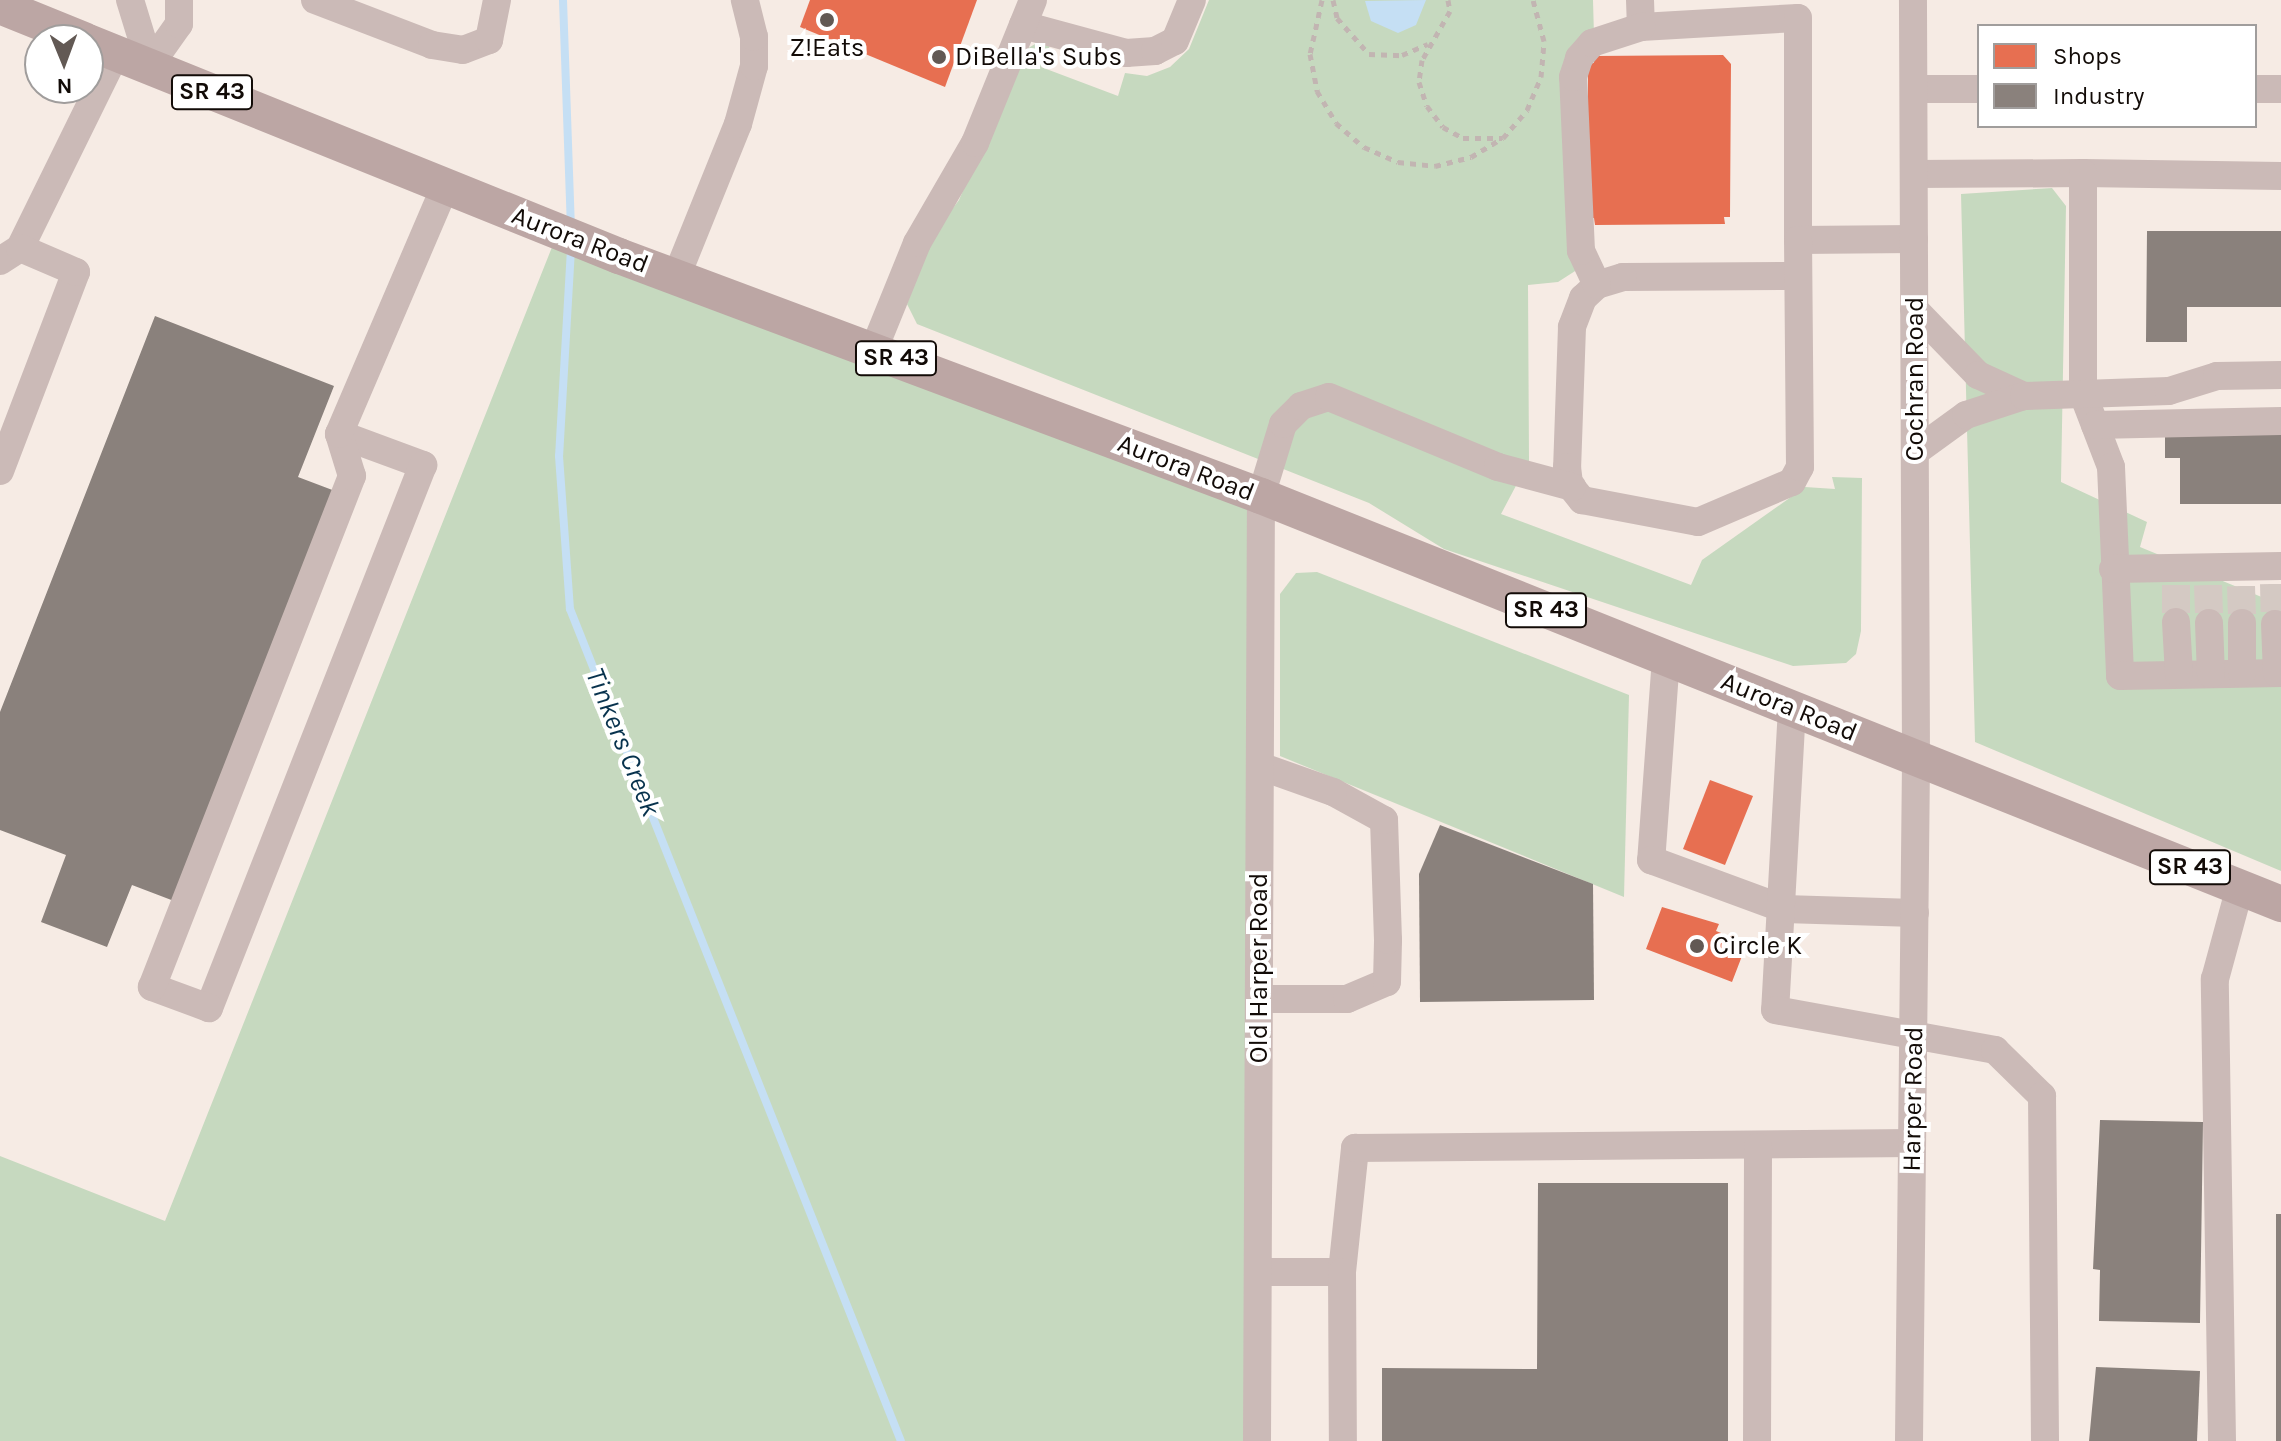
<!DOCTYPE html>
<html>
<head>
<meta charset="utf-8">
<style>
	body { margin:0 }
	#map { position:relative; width:2281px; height:1441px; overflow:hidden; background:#f6ebe4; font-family:Karla,sans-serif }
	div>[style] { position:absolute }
	.green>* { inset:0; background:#c6d9bf }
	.water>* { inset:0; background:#c5dff4 }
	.shops>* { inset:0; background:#e76f51 }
	.industry>* { inset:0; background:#8a817c }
	.stream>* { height:8px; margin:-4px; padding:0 4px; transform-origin:4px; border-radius:4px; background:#c5dff4 }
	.minor-tunnel>* { height:28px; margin-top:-14px; transform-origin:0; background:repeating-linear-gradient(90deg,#d4c9c3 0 28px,transparent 0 42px) }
	.path>* { height:5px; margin-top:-2.5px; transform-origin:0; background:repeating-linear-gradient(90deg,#c2b5b2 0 6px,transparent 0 12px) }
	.minor>* { height:28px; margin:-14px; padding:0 14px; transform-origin:14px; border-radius:14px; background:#cbbab7 }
	.major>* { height:36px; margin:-18px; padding:0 18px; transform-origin:18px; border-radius:18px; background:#bca6a4 }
	.dots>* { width:22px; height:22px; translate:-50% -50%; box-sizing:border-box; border:4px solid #fff; border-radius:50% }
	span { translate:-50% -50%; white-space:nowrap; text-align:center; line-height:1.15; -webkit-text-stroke:8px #fff; paint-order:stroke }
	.shield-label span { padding:2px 6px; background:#fff; border:2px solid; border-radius:6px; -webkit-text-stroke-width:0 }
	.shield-label { font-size:24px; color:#120b07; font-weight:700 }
	.poi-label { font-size:26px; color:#120b07 }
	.left { translate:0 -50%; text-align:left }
	.street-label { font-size:26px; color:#120b07 }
	.water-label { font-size:28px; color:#07324d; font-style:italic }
	.legend { position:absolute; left:1977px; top:24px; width:280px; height:104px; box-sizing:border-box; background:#fff; border:2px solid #a09d9c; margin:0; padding:10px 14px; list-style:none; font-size:24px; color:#120b07 }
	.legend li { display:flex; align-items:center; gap:16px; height:40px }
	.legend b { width:40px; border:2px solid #a09d9c }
	.north { position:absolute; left:24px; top:24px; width:80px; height:80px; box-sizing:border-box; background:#fff; border:2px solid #a09d9c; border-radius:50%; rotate:179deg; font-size:22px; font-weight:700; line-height:32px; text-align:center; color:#120b07 }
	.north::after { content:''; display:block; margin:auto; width:28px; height:36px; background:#625954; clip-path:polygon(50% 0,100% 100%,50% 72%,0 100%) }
</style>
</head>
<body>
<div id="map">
	<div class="green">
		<div style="clip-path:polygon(1209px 0,1593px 0,1594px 36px,1568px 62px,1586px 264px,1558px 282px,1528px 285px,1529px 461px,1501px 514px,1691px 585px,1702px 560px,1805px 487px,1835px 489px,1832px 477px,1862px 478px,1861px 631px,1856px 654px,1846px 663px,1793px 666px,1444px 549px,1369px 503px,917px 324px,907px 304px,932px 236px,959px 200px,1022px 52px,1035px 44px,1051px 43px,1041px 67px,1118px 96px,1125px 73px,1147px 76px,1170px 67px,1189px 49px)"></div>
		<div style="clip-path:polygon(2052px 188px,2066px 206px,2061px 482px,2147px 522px,2140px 547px,2281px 605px,2281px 871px,1975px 742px,1961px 194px)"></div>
		<div style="clip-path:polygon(558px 232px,1261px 496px,1257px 1441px,0 1441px,0 1156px,165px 1221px)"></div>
		<div style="clip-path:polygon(1317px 572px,1629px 695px,1624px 897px,1280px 756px,1280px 594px,1296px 573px)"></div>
	</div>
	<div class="water">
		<div style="clip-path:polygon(1426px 0,1416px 25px,1398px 33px,1371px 21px,1365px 1px)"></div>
	</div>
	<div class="shops">
		<div style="clip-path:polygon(810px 0,977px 0,945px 87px,800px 27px)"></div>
		<div style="clip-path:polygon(1723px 55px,1731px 64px,1730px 217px,1724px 217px,1725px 224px,1595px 225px,1594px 218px,1588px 218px,1588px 63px,1594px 63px,1594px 56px)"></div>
		<div style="clip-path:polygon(1710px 780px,1753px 796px,1725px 865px,1683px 849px)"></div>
		<div style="clip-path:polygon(1662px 907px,1719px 924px,1716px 931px,1747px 943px,1732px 982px,1646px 949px)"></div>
	</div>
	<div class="industry">
		<div style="clip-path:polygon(2147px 231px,2281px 231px,2281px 307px,2187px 307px,2187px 342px,2146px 342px)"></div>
		<div style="clip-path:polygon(155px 316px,334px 386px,298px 477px,335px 491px,174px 901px,132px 885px,107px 947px,41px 922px,66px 855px,0 830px,0 712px)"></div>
		<div style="clip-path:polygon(2165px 430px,2281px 430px,2281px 504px,2180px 504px,2180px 458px,2165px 458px)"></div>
		<div style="clip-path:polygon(1440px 825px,1593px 884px,1594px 1000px,1420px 1002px,1419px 874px)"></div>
		<div style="clip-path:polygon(2100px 1120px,2203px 1122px,2200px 1323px,2099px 1321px,2100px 1270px,2093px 1269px)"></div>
		<div style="clip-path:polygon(1538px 1183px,1728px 1183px,1728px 1441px,1382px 1441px,1382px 1368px,1537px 1369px)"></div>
		<div style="clip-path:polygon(2276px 1214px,2281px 1214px,2281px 1441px,2276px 1441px)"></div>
		<div style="clip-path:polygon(2096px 1367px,2200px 1371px,2197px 1441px,2089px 1441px)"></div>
	</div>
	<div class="stream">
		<div style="left:563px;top:0;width:227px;rotate:88deg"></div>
		<div style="left:571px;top:249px;width:207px;rotate:93.3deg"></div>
		<div style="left:559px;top:456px;width:153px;rotate:85.9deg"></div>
		<div style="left:570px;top:609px;width:895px;rotate:68.31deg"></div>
	</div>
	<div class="minor-tunnel">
		<div style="left:2274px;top:584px;width:40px;rotate:88.6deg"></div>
		<div style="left:2176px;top:585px;width:37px;rotate:90deg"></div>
		<div style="left:2208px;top:585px;width:38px;rotate:88deg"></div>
		<div style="left:2241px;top:586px;width:37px;rotate:88deg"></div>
	</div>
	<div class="path">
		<div style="left:1322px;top:0;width:55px;rotate:102.5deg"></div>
		<div style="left:1310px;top:54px;width:38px;rotate:79deg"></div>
		<div style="left:1317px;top:91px;width:37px;rotate:59deg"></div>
		<div style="left:1336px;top:123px;width:37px;rotate:41deg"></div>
		<div style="left:1364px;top:147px;width:37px;rotate:24deg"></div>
		<div style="left:1398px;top:162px;width:37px;rotate:6deg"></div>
		<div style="left:1435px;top:166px;width:37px;rotate:-14deg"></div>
		<div style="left:1471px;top:157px;width:37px;rotate:-31deg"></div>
		<div style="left:1503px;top:138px;width:37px;rotate:-49deg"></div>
		<div style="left:1527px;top:110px;width:36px;rotate:-67deg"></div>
		<div style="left:1541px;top:77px;width:36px;rotate:-85deg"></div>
		<div style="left:1544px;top:41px;width:42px;rotate:-105deg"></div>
		<div style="left:1333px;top:0;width:18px;rotate:77deg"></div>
		<div style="left:1337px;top:18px;width:48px;rotate:48.4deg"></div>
		<div style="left:1369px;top:54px;width:33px;rotate:2deg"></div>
		<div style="left:1402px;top:55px;width:28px;rotate:-23deg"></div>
		<div style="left:1448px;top:0;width:11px;rotate:80deg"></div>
		<div style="left:1450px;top:11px;width:56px;rotate:119.7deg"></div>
		<div style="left:1422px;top:60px;width:22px;rotate:98deg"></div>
		<div style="left:1419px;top:82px;width:25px;rotate:72deg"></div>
		<div style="left:1427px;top:106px;width:26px;rotate:53deg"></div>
		<div style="left:1443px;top:127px;width:23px;rotate:29deg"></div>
		<div style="left:1463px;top:138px;width:39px"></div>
	</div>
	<div class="minor">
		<div style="left:130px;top:0;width:68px;rotate:72.9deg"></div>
		<div style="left:315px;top:0;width:125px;rotate:21deg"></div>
		<div style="left:432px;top:45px;width:31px;rotate:9deg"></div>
		<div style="left:463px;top:50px;width:28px;rotate:-21deg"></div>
		<div style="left:489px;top:40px;width:41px;rotate:-78.7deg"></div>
		<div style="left:1640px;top:0;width:27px;rotate:88deg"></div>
		<div style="left:1641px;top:27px;width:157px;rotate:-3.3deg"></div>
		<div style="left:1798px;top:18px;width:222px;rotate:90deg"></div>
		<div style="left:1798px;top:240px;width:116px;rotate:-0.5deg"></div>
		<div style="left:1023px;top:25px;width:107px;rotate:15.2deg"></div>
		<div style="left:1126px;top:53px;width:29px;rotate:-4deg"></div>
		<div style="left:1155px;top:51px;width:22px;rotate:-27deg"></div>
		<div style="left:1175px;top:41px;width:44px;rotate:-67.5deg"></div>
		<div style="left:150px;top:65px;width:50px;rotate:-54.7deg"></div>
		<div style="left:179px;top:24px;width:24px;rotate:-90deg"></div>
		<div style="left:1914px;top:89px;width:65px"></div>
		<div style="left:2255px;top:89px;width:26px"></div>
		<div style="left:2083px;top:173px;width:198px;rotate:0.9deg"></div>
		<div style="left:1914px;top:174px;width:169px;rotate:-0.3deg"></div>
		<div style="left:2083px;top:173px;width:221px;rotate:90deg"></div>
		<div style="left:2083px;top:394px;width:78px;rotate:69deg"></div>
		<div style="left:2111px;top:467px;width:209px;rotate:87.5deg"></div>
		<div style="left:2120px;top:676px;width:161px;rotate:-1.1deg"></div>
		<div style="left:0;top:261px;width:24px;rotate:-33deg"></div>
		<div style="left:20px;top:248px;width:217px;rotate:-63.8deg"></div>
		<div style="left:677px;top:275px;width:163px;rotate:-68deg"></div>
		<div style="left:738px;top:124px;width:60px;rotate:-74.6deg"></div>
		<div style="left:754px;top:66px;width:29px;rotate:-90deg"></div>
		<div style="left:754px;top:37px;width:38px;rotate:-104deg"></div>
		<div style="left:1798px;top:276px;width:175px;rotate:179.7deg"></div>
		<div style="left:1623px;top:277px;width:27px;rotate:163deg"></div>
		<div style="left:1597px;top:285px;width:19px;rotate:137deg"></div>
		<div style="left:1583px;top:298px;width:31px;rotate:111deg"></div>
		<div style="left:1572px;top:327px;width:140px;rotate:92deg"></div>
		<div style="left:1567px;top:467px;width:17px;rotate:83deg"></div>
		<div style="left:1569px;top:484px;width:21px;rotate:51deg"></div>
		<div style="left:1582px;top:500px;width:118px;rotate:10.7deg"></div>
		<div style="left:1698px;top:522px;width:102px;rotate:-23.1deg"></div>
		<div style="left:1792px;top:482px;width:17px;rotate:-62deg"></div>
		<div style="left:1800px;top:467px;width:227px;rotate:-90.5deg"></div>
		<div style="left:1597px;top:285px;width:38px;rotate:-115deg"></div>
		<div style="left:1581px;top:251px;width:174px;rotate:-92.6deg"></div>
		<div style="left:1573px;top:77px;width:20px;rotate:-72deg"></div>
		<div style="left:1579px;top:58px;width:20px;rotate:-49deg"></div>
		<div style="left:1592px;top:43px;width:52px;rotate:-18.1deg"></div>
		<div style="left:1914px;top:309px;width:92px;rotate:45.9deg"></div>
		<div style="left:1978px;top:375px;width:51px;rotate:24.5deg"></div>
		<div style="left:874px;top:349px;width:114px;rotate:-67.9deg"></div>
		<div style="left:917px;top:243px;width:116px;rotate:-59.9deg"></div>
		<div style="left:975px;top:143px;width:154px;rotate:-67.9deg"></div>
		<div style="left:2095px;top:425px;width:186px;rotate:-1.2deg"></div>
		<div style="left:339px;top:434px;width:90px;rotate:20.3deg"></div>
		<div style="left:423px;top:465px;width:584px;rotate:111.51deg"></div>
		<div style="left:209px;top:1008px;width:61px;rotate:-159.8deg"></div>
		<div style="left:152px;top:987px;width:549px;rotate:-68.63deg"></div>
		<div style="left:352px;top:476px;width:44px;rotate:-107.2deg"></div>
		<div style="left:339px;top:434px;width:269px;rotate:-66.8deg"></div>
		<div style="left:1915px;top:452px;width:63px;rotate:-36deg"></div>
		<div style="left:1966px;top:415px;width:61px;rotate:-18.1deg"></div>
		<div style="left:2024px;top:396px;width:145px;rotate:-2deg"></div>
		<div style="left:2169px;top:391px;width:50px;rotate:-17.4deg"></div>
		<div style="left:2217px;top:376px;width:64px;rotate:-0.9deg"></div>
		<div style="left:0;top:471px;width:213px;rotate:-69.1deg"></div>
		<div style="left:76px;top:272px;width:61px;rotate:-156.8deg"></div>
		<div style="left:2113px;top:569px;width:168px;rotate:-1deg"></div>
		<div style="left:2176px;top:622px;width:52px;rotate:86.7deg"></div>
		<div style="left:2209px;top:623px;width:51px;rotate:87.8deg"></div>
		<div style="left:2242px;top:623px;width:50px;rotate:90deg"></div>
		<div style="left:2275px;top:624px;width:49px;rotate:87.7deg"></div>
		<div style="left:1666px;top:658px;width:203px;rotate:94.2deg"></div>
		<div style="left:1651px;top:860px;width:142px;rotate:20.2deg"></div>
		<div style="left:1784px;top:909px;width:131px;rotate:1.7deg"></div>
		<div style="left:1792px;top:708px;width:302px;rotate:93.2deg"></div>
		<div style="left:1775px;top:1010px;width:224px;rotate:10.3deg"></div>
		<div style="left:1995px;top:1050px;width:66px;rotate:44.4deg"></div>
		<div style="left:2042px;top:1096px;width:345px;rotate:89.5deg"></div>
		<div style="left:1259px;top:999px;width:88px"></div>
		<div style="left:1347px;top:999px;width:43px;rotate:-23deg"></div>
		<div style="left:1387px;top:982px;width:42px;rotate:-88.6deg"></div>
		<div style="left:1388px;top:940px;width:120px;rotate:-91.9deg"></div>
		<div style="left:1384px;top:820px;width:58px;rotate:-151.2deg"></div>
		<div style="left:1333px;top:792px;width:77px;rotate:-160.4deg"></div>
		<div style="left:1258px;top:1272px;width:84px"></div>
		<div style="left:1342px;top:1272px;width:125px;rotate:-84deg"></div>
		<div style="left:1355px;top:1148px;width:557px;rotate:-0.51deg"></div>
		<div style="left:1342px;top:1272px;width:169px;rotate:89.7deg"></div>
		<div style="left:1257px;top:1441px;width:945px;rotate:-89.76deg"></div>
		<div style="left:1261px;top:496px;width:75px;rotate:-73deg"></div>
		<div style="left:1283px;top:424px;width:25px;rotate:-45deg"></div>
		<div style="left:1301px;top:406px;width:29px;rotate:-18deg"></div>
		<div style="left:1329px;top:397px;width:183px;rotate:22.5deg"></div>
		<div style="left:1498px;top:467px;width:77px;rotate:15.1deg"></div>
		<div style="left:1757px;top:1441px;width:294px;rotate:-89.8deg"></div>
		<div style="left:1909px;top:1441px;width:684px;rotate:-89.41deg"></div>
		<div style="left:1916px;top:757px;width:757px;rotate:-90.23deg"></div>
		<div style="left:2222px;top:1441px;width:462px;rotate:-90.9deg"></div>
		<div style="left:2215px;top:979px;width:95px;rotate:-74.8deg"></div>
	</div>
	<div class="major">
		<div style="left:0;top:6px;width:91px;rotate:22deg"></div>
		<div style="left:88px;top:42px;width:573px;rotate:21.95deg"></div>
		<div style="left:619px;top:256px;width:685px;rotate:20.5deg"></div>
		<div style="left:1261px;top:496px;width:1099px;rotate:21.8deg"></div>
	</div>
	<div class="dots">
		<div style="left:827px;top:20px;background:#625954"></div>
		<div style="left:939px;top:57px;background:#625954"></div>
		<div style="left:1697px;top:946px;background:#625954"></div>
	</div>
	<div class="shield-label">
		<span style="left:212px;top:92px">SR 43</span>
		<span style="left:896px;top:358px">SR 43</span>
		<span style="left:1546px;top:610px">SR 43</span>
		<span style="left:2190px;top:867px">SR 43</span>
	</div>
	<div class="poi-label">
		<span style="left:827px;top:48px">Z!Eats</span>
		<span class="left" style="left:955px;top:57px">DiBella's Subs</span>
		<span class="left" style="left:1713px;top:946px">Circle K</span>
	</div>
	<div class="street-label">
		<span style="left:580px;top:240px;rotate:21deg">Aurora Road</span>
		<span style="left:1915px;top:379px;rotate:-90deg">Cochran Road</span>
		<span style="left:1186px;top:468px;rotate:21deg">Aurora Road</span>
		<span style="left:1789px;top:707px;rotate:22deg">Aurora Road</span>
		<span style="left:1259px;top:968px;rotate:-90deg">Old Harper Road</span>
		<span style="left:1913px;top:1099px;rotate:-89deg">Harper Road</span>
	</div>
	<div class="water-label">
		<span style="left:623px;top:742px;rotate:68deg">Tinkers Creek</span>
	</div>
	<ul class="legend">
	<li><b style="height:22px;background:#e76f51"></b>Shops</li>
	<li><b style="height:22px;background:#8a817c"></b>Industry</li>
	</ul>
	<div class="north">N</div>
</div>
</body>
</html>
